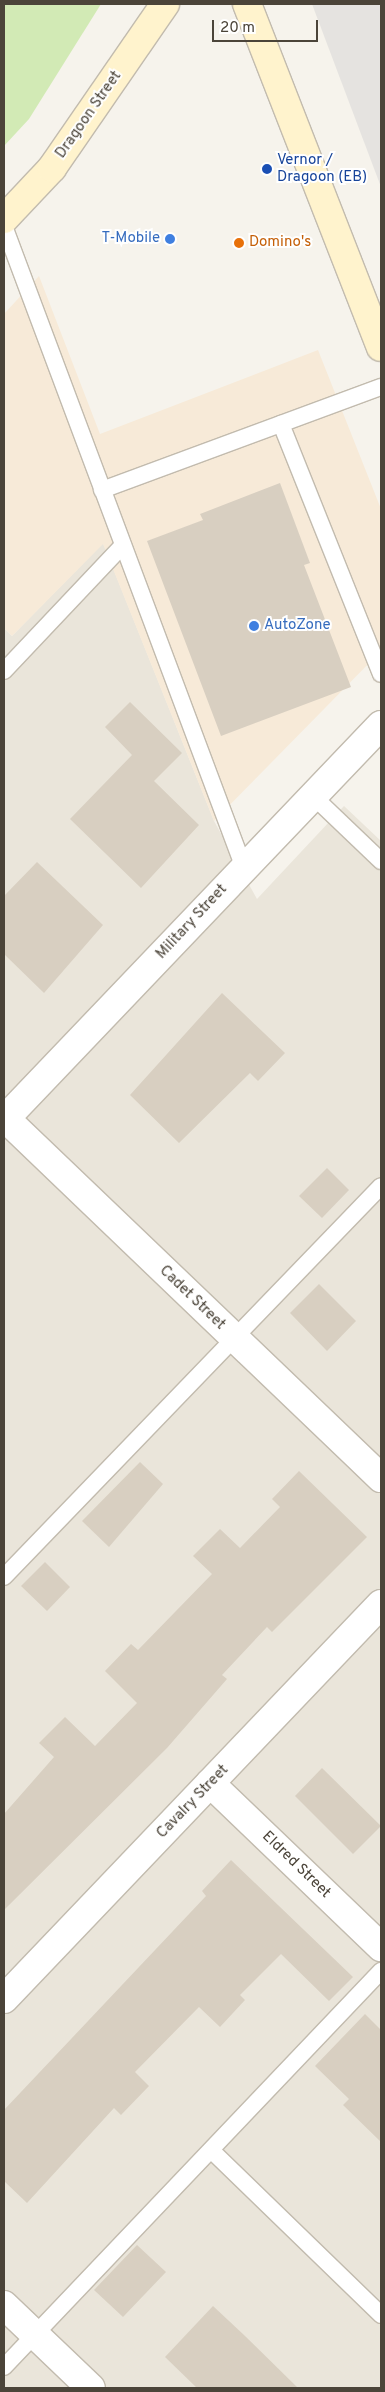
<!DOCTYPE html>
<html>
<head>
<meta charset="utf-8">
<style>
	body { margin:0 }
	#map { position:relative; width:385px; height:2392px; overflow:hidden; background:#f6f3ec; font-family:Overpass,sans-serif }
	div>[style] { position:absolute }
	.residential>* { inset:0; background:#eae5da }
	.commercial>* { inset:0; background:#f7ead8 }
	.green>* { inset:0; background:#d2eab5 }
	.parking>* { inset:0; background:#e5e3e0 }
	.building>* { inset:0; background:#d8cfc1 }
	.roads { filter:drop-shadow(1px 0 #c2bbae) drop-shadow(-1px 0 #c2bbae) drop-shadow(0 1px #c2bbae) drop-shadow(0 -1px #c2bbae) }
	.lane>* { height:16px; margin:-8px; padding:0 8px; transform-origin:8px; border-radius:8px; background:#fff }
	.street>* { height:28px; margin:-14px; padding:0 14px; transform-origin:14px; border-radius:14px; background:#fff }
	.secondary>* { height:28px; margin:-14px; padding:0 14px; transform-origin:14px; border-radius:14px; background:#fff3cd }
	.dots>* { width:14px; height:14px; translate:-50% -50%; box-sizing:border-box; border:2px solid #fff; border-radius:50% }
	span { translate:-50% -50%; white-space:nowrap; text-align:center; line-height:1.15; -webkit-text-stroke:4px #fff; paint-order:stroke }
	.street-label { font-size:15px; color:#4b4439 }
	.transit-label { font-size:15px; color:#164399 }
	.left { translate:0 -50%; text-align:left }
	.shop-label { font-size:15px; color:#366cbe }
	.right { translate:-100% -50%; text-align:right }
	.food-label { font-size:15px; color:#c56008 }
	.frame { position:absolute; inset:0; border:5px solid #4b4439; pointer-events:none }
	.scale { position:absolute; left:212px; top:20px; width:106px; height:22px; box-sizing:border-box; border:2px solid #4b4439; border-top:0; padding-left:6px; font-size:15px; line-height:18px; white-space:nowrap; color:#4b4439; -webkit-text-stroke:4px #fff; paint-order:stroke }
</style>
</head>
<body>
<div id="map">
	<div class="residential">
		<div style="clip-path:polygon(103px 543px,214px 821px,257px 899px,344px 806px,381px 841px,381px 2388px,4px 2388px,4px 628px,12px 636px)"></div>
	</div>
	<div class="commercial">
		<div style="clip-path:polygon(39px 276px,100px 434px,318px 350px,381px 509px,381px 651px,214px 821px,103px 544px,12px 636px,4px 628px,4px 314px)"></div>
	</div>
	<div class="green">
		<div style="clip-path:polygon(4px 4px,101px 4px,29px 119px,4px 146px)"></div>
	</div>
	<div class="parking">
		<div style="clip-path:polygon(312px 4px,381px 4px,381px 187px)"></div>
	</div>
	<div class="building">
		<div style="clip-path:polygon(280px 483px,310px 563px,304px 565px,351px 687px,221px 736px,147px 541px,203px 520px,200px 514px)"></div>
		<div style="clip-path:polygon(130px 702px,182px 753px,154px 781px,199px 825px,141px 888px,70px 819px,132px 755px,105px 727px)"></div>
		<div style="clip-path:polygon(37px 862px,103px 925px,44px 993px,4px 954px,4px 896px)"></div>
		<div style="clip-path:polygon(222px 993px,285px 1053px,258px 1081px,250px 1073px,179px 1143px,130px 1095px)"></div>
		<div style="clip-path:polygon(327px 1168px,349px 1190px,322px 1218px,299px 1196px)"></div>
		<div style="clip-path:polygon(319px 1284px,356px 1321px,327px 1351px,290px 1313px)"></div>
		<div style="clip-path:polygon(140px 1462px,163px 1484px,109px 1547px,82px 1521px)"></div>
		<div style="clip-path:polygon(299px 1471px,367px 1537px,272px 1632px,267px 1627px,222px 1675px,227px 1679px,167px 1748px,4px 1910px,4px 1814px,54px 1757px,39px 1743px,65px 1717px,95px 1746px,137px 1703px,105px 1671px,131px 1644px,138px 1650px,212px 1574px,193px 1556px,220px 1529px,240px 1548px,280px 1507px,272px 1499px)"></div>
		<div style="clip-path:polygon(45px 1562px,70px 1587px,47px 1611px,21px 1586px)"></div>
		<div style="clip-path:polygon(322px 1768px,381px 1826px,353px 1854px,295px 1796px)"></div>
		<div style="clip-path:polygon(231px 1860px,353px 1977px,329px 2001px,281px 1954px,240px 1995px,245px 2000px,220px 2027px,199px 2007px,135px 2072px,149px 2086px,121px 2115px,114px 2108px,27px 2203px,4px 2181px,4px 2110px,206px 1896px,202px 1891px)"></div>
		<div style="clip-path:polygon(365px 2014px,381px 2030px,381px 2142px,343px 2105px,349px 2099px,315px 2066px)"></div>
		<div style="clip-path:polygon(137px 2245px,166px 2272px,123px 2317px,94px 2290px)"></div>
		<div style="clip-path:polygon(213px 2306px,244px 2335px,298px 2388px,197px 2388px,165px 2357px)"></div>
	</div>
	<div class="roads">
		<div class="lane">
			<div style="left:4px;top:226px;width:685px;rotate:69.5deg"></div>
			<div style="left:281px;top:424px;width:269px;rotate:68.2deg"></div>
			<div style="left:102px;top:490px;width:297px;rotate:-20.3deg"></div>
			<div style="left:4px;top:671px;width:173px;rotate:-46.6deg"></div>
			<div style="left:313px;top:796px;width:94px;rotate:43.7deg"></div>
			<div style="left:4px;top:1577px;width:543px;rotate:-46.04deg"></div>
			<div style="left:211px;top:2150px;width:237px;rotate:44.1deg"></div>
			<div style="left:4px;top:2367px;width:547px;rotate:-46.41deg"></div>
		</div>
		<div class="street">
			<div style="left:4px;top:1117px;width:522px;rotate:43.76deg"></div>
			<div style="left:4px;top:1120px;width:546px;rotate:-46.34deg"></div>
			<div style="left:210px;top:1783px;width:237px;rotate:43.8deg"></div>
			<div style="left:4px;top:1999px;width:546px;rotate:-46.34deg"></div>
			<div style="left:4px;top:2305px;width:120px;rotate:43.7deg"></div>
		</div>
		<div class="secondary">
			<div style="left:247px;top:4px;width:368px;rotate:68.7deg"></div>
			<div style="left:4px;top:219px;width:70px;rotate:-46.7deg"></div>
			<div style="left:52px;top:168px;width:199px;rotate:-55.4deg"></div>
		</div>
	</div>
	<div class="dots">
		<div style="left:267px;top:169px;background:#1a4fb4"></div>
		<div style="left:170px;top:239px;background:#3f7fe0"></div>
		<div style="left:239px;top:243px;background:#e8710a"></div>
		<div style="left:254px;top:626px;background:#3f7fe0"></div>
	</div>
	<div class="street-label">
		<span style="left:89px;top:115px;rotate:-55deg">Dragoon Street</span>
		<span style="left:192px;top:922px;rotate:-47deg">Military Street</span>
		<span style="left:192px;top:1298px;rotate:44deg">Cadet Street</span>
		<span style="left:193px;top:1802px;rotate:-46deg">Cavalry Street</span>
		<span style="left:296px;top:1865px;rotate:44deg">Eldred Street</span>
	</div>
	<div class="transit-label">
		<span class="left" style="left:277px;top:169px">Vernor /<br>Dragoon (EB)</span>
	</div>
	<div class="shop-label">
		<span class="right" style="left:160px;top:239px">T-Mobile</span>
		<span class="left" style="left:264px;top:626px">AutoZone</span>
	</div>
	<div class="food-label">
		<span class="left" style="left:249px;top:243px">Domino's</span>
	</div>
	<div class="frame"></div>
	<div class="scale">20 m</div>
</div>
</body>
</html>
